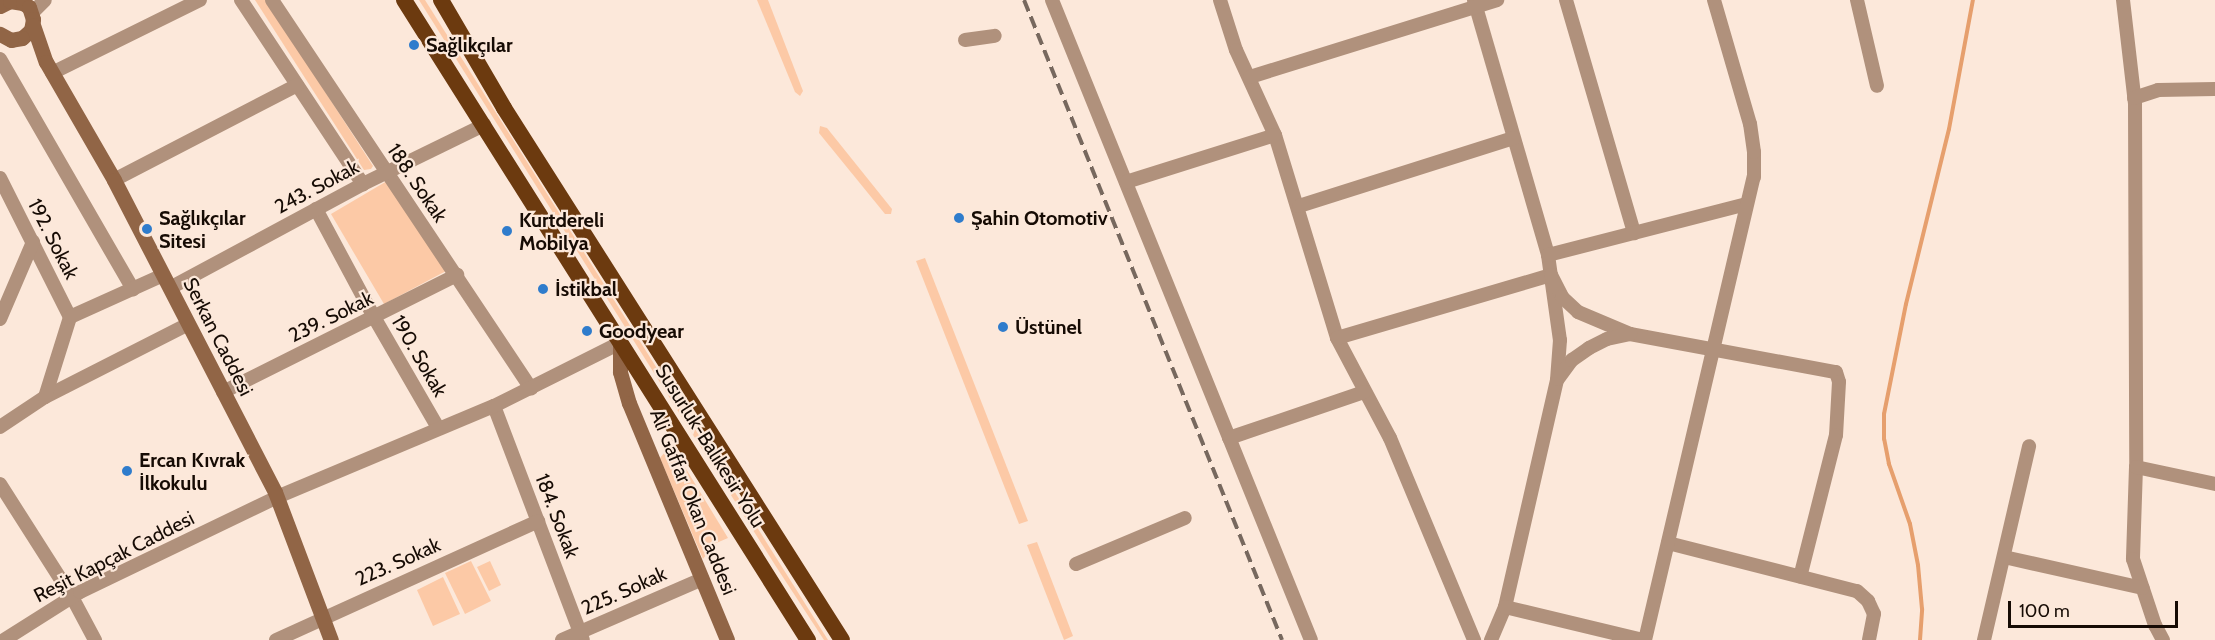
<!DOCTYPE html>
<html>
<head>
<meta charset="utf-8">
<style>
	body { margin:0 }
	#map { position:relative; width:2215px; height:640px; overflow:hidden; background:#fce8da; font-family:Cabin,sans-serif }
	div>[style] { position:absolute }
	.green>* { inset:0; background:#fcc9a6 }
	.stream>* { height:4px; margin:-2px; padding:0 2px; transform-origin:2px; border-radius:2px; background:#e69f6d }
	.minor>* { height:14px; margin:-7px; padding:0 7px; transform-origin:7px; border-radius:7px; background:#b0917c }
	.secondary>* { height:15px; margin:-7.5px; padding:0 7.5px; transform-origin:7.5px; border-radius:7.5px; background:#916546 }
	.trunk>* { height:16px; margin:-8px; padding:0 8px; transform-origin:8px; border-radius:8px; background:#6c3a0f }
	.rail>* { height:4px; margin-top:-2px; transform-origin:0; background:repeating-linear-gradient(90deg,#77685e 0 12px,transparent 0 18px) }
	.dots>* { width:16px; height:16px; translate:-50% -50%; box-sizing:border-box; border:3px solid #fce8da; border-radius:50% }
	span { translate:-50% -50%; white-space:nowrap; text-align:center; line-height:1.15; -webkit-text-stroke:4.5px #fce8da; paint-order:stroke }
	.poi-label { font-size:20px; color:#160b04; font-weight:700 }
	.left { translate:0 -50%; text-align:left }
	.street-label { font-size:20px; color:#160b04 }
	.scale { position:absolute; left:2008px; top:601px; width:170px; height:27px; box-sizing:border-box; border:3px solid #160b04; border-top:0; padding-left:8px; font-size:18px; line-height:21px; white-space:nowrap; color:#160b04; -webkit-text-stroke:4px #fce8da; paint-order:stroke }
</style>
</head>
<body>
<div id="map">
	<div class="green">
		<div style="clip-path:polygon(255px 0,266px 0,373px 166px,371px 169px,364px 170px)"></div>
		<div style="clip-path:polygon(419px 0,425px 0,828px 640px,824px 640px,775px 565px)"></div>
		<div style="clip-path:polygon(757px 0,768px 0,803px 91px,800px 96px,795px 92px)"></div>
		<div style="clip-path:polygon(820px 126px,827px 128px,892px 209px,891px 214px,885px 214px,819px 133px)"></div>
		<div style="clip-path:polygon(387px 181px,446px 271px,384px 304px,331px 214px)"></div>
		<div style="clip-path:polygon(925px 258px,1028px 521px,1019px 524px,916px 261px)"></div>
		<div style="clip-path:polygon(669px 447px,674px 449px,728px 538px,714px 544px,703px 559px,660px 458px)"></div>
		<div style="clip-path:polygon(1037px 542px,1073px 636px,1064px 640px,1027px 545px)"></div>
		<div style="clip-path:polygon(471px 561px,491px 601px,465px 614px,445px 573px)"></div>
		<div style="clip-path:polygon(490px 561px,501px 585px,489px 591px,477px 567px)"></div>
		<div style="clip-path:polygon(443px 577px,460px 614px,433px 626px,417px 590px)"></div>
	</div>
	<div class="stream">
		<div style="left:1920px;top:640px;width:31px;rotate:-86deg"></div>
		<div style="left:1922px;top:609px;width:44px;rotate:-95.2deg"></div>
		<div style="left:1918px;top:565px;width:42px;rotate:-101deg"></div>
		<div style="left:1910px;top:524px;width:64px;rotate:-109.3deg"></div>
		<div style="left:1889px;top:464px;width:25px;rotate:-101deg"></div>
		<div style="left:1884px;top:439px;width:25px;rotate:-90deg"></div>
		<div style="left:1884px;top:414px;width:112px;rotate:-78.7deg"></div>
		<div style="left:1906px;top:304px;width:180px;rotate:-76.2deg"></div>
		<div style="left:1949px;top:129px;width:131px;rotate:-79.5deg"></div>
	</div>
	<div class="minor">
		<div style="left:241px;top:0;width:221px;rotate:56.5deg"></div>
		<div style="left:272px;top:0;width:467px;rotate:56.3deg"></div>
		<div style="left:1052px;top:0;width:690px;rotate:67.97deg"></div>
		<div style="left:1220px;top:0;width:52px;rotate:72.3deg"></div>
		<div style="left:1236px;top:50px;width:94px;rotate:65.4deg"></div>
		<div style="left:1275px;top:135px;width:212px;rotate:73deg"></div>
		<div style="left:1337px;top:338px;width:113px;rotate:62.1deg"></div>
		<div style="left:1390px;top:438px;width:219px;rotate:67.4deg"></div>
		<div style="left:1474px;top:0;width:266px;rotate:73.8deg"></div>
		<div style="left:1548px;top:255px;width:86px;rotate:82deg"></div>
		<div style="left:1560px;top:340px;width:40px;rotate:94.3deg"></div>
		<div style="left:1557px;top:380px;width:233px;rotate:102.9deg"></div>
		<div style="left:1505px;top:607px;width:36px;rotate:113deg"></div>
		<div style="left:1566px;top:0;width:243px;rotate:73.7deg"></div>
		<div style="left:1857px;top:0;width:88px;rotate:76.9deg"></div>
		<div style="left:2123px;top:0;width:105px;rotate:83.4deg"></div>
		<div style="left:2135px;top:104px;width:363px;rotate:89.8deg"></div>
		<div style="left:2136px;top:467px;width:92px;rotate:91.9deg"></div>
		<div style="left:2133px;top:559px;width:70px;rotate:71.6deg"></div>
		<div style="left:2155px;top:625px;width:17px;rotate:62deg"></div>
		<div style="left:32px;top:13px;width:18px;rotate:-45deg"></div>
		<div style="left:965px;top:40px;width:30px;rotate:-8deg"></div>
		<div style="left:0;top:59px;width:266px;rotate:60deg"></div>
		<div style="left:52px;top:73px;width:165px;rotate:-26.3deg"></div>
		<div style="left:1250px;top:77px;width:259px;rotate:-17.3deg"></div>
		<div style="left:2134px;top:98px;width:25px;rotate:-18deg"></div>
		<div style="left:2158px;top:90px;width:57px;rotate:-1deg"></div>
		<div style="left:0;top:178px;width:156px;rotate:63.3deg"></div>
		<div style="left:114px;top:180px;width:206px;rotate:-27.4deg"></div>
		<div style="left:1126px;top:182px;width:156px;rotate:-17.5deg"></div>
		<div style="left:1299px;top:206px;width:225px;rotate:-17.6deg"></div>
		<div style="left:316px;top:209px;width:123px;rotate:61.8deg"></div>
		<div style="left:374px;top:317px;width:128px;rotate:60deg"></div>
		<div style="left:1548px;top:255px;width:205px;rotate:-14.4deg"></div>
		<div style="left:170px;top:288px;width:219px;rotate:-28.3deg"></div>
		<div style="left:363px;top:184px;width:135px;rotate:-26deg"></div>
		<div style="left:0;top:319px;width:84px;rotate:-66.8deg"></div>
		<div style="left:1337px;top:338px;width:223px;rotate:-16.4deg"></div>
		<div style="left:1551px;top:275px;width:25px;rotate:63deg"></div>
		<div style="left:1562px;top:297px;width:22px;rotate:43deg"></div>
		<div style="left:1578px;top:312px;width:56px;rotate:22.9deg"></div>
		<div style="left:1630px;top:334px;width:209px;rotate:10.5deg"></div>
		<div style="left:1836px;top:372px;width:10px;rotate:73deg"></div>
		<div style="left:1839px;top:382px;width:53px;rotate:93.2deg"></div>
		<div style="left:1836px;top:435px;width:146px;rotate:104.2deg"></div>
		<div style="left:1558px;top:379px;width:24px;rotate:-54deg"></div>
		<div style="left:1572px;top:360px;width:21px;rotate:-35deg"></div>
		<div style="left:1589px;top:348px;width:20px;rotate:-27deg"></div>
		<div style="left:1607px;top:339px;width:24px;rotate:-12deg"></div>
		<div style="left:223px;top:392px;width:262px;rotate:-26.6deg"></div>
		<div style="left:45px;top:397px;width:161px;rotate:-27deg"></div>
		<div style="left:494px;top:406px;width:250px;rotate:69.2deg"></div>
		<div style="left:0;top:427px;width:54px;rotate:-33.7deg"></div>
		<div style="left:45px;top:397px;width:84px;rotate:-72.6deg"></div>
		<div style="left:70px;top:317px;width:102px;rotate:-24.3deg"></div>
		<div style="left:1229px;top:438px;width:143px;rotate:-18.8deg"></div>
		<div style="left:2136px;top:467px;width:81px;rotate:12.1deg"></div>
		<div style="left:0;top:484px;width:134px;rotate:57.5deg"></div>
		<div style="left:72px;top:597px;width:49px;rotate:61.9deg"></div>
		<div style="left:1668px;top:543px;width:195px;rotate:14.3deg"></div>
		<div style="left:1857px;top:591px;width:15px;rotate:42deg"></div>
		<div style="left:1868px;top:601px;width:14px;rotate:65deg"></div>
		<div style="left:1874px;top:614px;width:26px;rotate:101deg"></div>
		<div style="left:2004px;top:557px;width:142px;rotate:12.6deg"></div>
		<div style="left:1076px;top:564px;width:118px;rotate:-22.9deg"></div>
		<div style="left:1505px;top:607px;width:141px;rotate:13.5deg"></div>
		<div style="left:4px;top:640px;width:90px;rotate:-32.3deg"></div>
		<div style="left:80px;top:592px;width:219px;rotate:-25.7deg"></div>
		<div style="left:277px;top:497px;width:235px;rotate:-22.8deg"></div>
		<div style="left:494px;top:406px;width:141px;rotate:-26.6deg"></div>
		<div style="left:276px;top:640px;width:288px;rotate:-24.4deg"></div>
		<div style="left:562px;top:640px;width:153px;rotate:-23.5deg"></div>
		<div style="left:1645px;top:640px;width:476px;rotate:-76.8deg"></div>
		<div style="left:1754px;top:177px;width:25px;rotate:-90deg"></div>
		<div style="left:1754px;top:152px;width:28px;rotate:-98deg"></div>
		<div style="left:1750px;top:124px;width:129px;rotate:-106.2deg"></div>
		<div style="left:1984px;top:640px;width:199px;rotate:-76.9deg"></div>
	</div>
	<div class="secondary">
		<div style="left:0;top:6px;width:11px;rotate:-27deg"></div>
		<div style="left:10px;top:1px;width:13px;rotate:9deg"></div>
		<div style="left:23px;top:3px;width:7px;rotate:34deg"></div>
		<div style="left:29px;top:7px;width:13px;rotate:72deg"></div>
		<div style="left:33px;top:19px;width:11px;rotate:100deg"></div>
		<div style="left:31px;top:30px;width:12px;rotate:138deg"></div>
		<div style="left:22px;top:38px;width:11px;rotate:170deg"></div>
		<div style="left:11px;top:40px;width:13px;rotate:-151deg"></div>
		<div style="left:33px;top:25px;width:39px;rotate:71deg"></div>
		<div style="left:46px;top:62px;width:136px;rotate:60deg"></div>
		<div style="left:114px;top:180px;width:351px;rotate:62.7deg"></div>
		<div style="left:275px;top:492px;width:158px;rotate:69.3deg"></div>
		<div style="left:620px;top:343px;width:29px;rotate:90deg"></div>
		<div style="left:620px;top:372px;width:32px;rotate:74deg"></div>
		<div style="left:629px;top:403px;width:256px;rotate:67.5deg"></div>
	</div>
	<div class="trunk">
		<div style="left:404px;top:0;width:757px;rotate:57.74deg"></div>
		<div style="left:441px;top:0;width:125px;rotate:59.7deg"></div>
		<div style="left:504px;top:108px;width:630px;rotate:57.57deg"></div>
	</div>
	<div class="rail">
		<div style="left:1024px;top:0;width:690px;rotate:68.04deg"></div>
	</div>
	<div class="dots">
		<div style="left:414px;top:45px;background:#2f7ccc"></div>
		<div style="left:959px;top:218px;background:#2f7ccc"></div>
		<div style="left:147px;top:229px;background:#2f7ccc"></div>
		<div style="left:507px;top:231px;background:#2f7ccc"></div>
		<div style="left:543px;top:289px;background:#2f7ccc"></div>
		<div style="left:1003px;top:327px;background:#2f7ccc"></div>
		<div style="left:587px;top:331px;background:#2f7ccc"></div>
		<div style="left:127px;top:471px;background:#2f7ccc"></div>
	</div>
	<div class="poi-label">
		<span class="left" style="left:426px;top:45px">Sağlıkçılar</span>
		<span class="left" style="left:159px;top:230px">Sağlıkçılar<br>Sitesi</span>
		<span class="left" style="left:971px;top:218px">Şahin Otomotiv</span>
		<span class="left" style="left:519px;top:232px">Kurtdereli<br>Mobilya</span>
		<span class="left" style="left:555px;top:289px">İstikbal</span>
		<span class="left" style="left:1015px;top:327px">Üstünel</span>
		<span class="left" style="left:599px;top:331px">Goodyear</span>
		<span class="left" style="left:139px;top:472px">Ercan Kıvrak<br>İlkokulu</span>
	</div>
	<div class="street-label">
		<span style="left:417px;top:183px;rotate:56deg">188. Sokak</span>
		<span style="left:317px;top:187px;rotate:-28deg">243. Sokak</span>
		<span style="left:53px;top:239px;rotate:63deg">192. Sokak</span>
		<span style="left:331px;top:317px;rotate:-26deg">239. Sokak</span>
		<span style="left:218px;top:337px;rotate:63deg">Serkan Caddesi</span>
		<span style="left:419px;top:356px;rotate:60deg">190. Sokak</span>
		<span style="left:710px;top:446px;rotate:58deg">Susurluk-Balıkesir Yolu</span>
		<span style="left:693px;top:502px;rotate:68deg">Ali Gaffar Okan Caddesi</span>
		<span style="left:557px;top:516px;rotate:69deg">184. Sokak</span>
		<span style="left:114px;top:557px;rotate:-27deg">Reşit Kapçak Caddesi</span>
		<span style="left:398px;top:562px;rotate:-24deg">223. Sokak</span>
		<span style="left:624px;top:591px;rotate:-24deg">225. Sokak</span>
	</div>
	<div class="scale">100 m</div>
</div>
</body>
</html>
